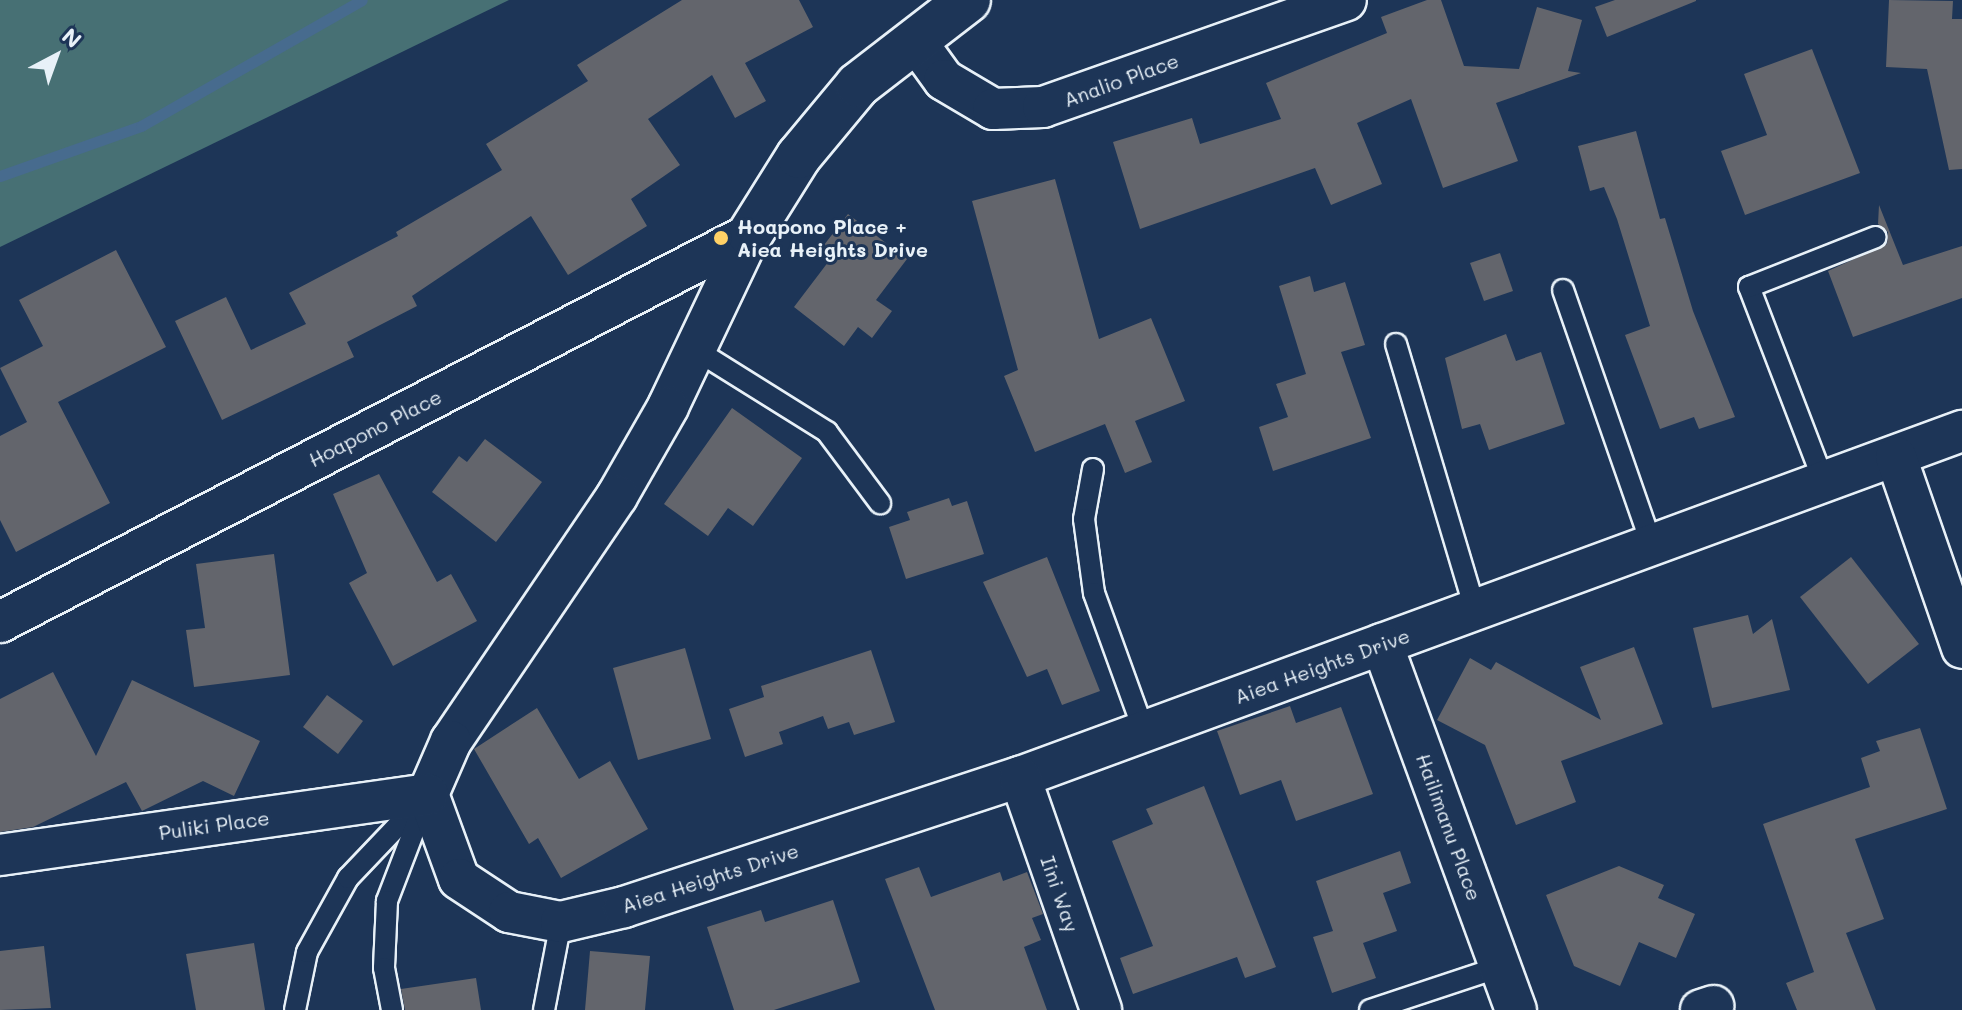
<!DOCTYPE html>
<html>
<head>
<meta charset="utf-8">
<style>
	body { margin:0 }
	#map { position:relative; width:1962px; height:1010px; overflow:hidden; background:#1d3557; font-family:Mali,sans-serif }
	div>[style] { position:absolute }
	.green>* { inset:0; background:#477074 }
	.stream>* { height:11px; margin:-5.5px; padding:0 5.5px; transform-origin:5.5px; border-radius:5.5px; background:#476b8e }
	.building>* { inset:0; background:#63656c }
	.roads { filter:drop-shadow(2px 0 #e8f1f8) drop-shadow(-2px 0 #e8f1f8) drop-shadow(0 2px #e8f1f8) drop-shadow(0 -2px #e8f1f8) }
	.service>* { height:20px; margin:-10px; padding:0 10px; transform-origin:10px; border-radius:10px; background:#1d3557 }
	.minor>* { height:40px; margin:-20px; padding:0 20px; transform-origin:20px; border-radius:20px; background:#1d3557 }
	.tertiary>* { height:44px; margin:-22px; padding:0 22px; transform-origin:22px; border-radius:22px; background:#1d3557 }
	.dots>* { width:22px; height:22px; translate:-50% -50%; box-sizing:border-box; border:4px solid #1d3557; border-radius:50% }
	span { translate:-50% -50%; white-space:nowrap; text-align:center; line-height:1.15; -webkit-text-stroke:6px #1d3557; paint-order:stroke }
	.street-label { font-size:20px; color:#e8f1f8 }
	.poi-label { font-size:20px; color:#e8f1f8; font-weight:700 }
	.left { translate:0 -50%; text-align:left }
	.north { position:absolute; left:16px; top:16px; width:80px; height:80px; -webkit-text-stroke:6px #1d3557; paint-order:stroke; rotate:41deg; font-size:22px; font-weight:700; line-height:32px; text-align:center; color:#e8f1f8 }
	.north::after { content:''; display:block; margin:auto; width:28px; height:36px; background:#e8f1f8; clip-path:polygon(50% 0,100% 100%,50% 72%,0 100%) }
</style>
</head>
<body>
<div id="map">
	<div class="green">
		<div style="clip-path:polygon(0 0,509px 0,0 247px)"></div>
	</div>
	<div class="stream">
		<div style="left:0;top:176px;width:150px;rotate:-19.5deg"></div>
		<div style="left:141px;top:126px;width:254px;rotate:-29.7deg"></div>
	</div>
	<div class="building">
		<div style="clip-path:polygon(682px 0,799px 0,813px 27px,745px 63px,766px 101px,735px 118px,712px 75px,648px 119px,680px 165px,631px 199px,647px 226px,568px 275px,531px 216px,412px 296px,417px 306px,347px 342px,354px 357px,222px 420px,175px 321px,226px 297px,251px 350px,306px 324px,289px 293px,398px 236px,396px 232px,502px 170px,486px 144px,588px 81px,577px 65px)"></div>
		<div style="clip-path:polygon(1427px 0,1441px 0,1464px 66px,1519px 69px,1537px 7px,1582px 20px,1568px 71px,1581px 73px,1496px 103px,1518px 161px,1443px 188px,1411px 99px,1357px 123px,1382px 184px,1331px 205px,1315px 168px,1140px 229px,1113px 142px,1192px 118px,1200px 144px,1281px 119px,1266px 83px,1387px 33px,1381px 17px)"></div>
		<div style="clip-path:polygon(1615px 0,1696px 0,1696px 1px,1607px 37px,1595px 7px)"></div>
		<div style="clip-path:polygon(1889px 0,1953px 1px,1952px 19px,1962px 19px,1962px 169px,1949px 170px,1927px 69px,1886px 67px)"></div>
		<div style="clip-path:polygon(1812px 49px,1860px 173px,1745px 215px,1721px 151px,1767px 135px,1744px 74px)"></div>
		<div style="clip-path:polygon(1636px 131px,1660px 219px,1665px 218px,1693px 311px,1735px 417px,1699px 429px,1694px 417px,1660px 429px,1625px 335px,1650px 326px,1617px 219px,1604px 187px,1590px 191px,1578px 146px)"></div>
		<div style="clip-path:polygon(1055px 179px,1099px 339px,1151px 318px,1185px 401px,1135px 421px,1152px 462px,1125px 473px,1105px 424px,1035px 452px,1004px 376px,1018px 370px,972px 201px)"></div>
		<div style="clip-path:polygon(1879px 205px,1903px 265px,1962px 246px,1962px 298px,1853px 337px,1828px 271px,1887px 244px,1888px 232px,1878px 224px)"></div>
		<div style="clip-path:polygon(848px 214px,907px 259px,876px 300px,892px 311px,872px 338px,858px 327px,844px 346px,794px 307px,835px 253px,824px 245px)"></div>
		<div style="clip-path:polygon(116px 250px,166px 347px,58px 402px,110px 503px,16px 552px,0 520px,0 436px,27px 422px,0 368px,43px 346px,19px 300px)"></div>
		<div style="clip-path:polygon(1500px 253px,1513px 291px,1484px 301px,1470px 263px)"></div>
		<div style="clip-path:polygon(1310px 276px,1314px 292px,1345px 282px,1365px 345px,1341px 352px,1371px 438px,1273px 471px,1259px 427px,1288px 417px,1276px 384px,1306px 374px,1279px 286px)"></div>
		<div style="clip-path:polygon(1506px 334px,1516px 361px,1541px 352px,1565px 424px,1489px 450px,1480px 424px,1462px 429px,1445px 358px)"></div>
		<div style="clip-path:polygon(732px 408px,802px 458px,753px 526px,728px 508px,708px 536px,664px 504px)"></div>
		<div style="clip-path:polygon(485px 439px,542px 482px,496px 542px,432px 492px,459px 456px,467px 462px)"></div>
		<div style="clip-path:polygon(379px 474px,437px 582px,451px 574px,477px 621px,393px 666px,349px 583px,367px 573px,333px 494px)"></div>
		<div style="clip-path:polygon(949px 498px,952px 506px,967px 501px,984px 554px,906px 579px,889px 527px,910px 520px,907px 512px)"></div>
		<div style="clip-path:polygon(274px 554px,290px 675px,194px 687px,186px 630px,205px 628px,196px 564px)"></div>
		<div style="clip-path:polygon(1047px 557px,1100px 691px,1062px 705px,1047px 669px,1027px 677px,983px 582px)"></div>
		<div style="clip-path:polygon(1851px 557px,1919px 644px,1868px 684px,1800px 597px)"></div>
		<div style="clip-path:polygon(1748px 615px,1753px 634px,1772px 619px,1790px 690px,1712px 708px,1693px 628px)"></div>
		<div style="clip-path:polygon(1634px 647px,1663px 724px,1561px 761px,1576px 802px,1516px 825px,1485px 745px,1437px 720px,1470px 658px,1491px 670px,1496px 662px,1601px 720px,1580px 667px)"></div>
		<div style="clip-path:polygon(685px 648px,711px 739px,638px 760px,613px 668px)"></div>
		<div style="clip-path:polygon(871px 650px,895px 722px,854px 735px,849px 722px,828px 729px,823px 716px,779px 732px,783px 744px,745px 757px,729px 709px,764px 697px,761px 686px)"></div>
		<div style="clip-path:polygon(53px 672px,96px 756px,132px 680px,260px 741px,234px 796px,203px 781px,142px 811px,126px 782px,33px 827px,0 832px,0 699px)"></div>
		<div style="clip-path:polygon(327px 695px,363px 721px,338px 754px,303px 727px)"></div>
		<div style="clip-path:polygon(1290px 706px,1296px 723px,1341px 707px,1373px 794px,1296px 821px,1281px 780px,1240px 795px,1217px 731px)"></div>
		<div style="clip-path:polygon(537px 708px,579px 779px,610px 761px,648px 829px,561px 878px,538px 838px,529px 844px,474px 749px)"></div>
		<div style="clip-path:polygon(1920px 728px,1947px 809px,1855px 839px,1884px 919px,1846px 933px,1876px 1010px,1797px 1010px,1786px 983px,1814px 972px,1763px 824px,1870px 787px,1861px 758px,1880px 751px,1876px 741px)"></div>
		<div style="clip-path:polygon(1204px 786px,1276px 967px,1245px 978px,1237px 957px,1133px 994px,1120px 958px,1153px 946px,1112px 841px,1153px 824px,1146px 809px)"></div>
		<div style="clip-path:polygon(1400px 851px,1411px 883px,1383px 893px,1397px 931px,1363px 943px,1376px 978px,1332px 993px,1313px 937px,1333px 931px,1316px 881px)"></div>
		<div style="clip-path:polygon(1619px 866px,1664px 885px,1658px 898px,1695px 914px,1676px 958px,1639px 942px,1620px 986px,1574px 966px,1546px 895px)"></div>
		<div style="clip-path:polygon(919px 867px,931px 897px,1000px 872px,1003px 881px,1027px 872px,1043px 914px,1032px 918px,1041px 940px,1024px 947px,1047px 1010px,935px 1010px,885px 879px)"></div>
		<div style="clip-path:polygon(833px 900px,860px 982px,774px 1010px,734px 1010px,707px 927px,761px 910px,765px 922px)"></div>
		<div style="clip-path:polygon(254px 943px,265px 1010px,196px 1010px,186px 954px)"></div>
		<div style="clip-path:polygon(44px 946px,51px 1008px,0 1010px,0 951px)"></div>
		<div style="clip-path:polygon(590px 951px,650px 956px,645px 1010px,585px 1010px)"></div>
		<div style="clip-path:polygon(476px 978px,481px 1010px,405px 1010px,401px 989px)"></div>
	</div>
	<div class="roads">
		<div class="service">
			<div style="left:1563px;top:290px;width:268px;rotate:70.8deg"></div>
			<div style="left:1396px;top:344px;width:277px;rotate:73.4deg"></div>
			<div style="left:696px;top:350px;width:155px;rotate:32deg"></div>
			<div style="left:827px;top:432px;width:89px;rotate:53.3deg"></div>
			<div style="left:1093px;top:469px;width:51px;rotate:100.2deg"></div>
			<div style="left:1084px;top:519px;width:75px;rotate:82.3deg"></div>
			<div style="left:1094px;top:593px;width:147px;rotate:70.1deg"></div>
			<div style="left:1824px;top:482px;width:209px;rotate:-111deg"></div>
			<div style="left:1749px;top:287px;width:136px;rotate:-21.5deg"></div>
			<div style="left:295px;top:1010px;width:59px;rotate:-78.3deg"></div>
			<div style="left:307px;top:952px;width:85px;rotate:-61deg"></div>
			<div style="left:348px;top:878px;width:116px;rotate:-46.4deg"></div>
			<div style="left:428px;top:794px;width:115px;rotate:111deg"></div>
			<div style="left:387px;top:901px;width:67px;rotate:92.6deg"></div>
			<div style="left:384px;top:968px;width:43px;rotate:79.2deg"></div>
			<div style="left:544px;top:1010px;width:90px;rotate:-79.1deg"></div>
			<div style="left:1370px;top:1010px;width:137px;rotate:-18.3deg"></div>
		</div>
		<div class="minor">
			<div style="left:915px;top:40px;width:49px;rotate:54.1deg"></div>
			<div style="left:944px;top:80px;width:57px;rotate:30.6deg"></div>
			<div style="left:993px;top:109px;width:50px;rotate:-2.3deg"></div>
			<div style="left:1043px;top:107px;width:321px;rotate:-19.4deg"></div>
			<div style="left:750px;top:234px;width:191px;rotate:115.4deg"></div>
			<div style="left:668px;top:407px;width:103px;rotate:119.8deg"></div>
			<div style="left:617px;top:496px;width:296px;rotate:124.1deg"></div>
			<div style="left:451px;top:741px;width:58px;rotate:113.5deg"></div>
			<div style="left:428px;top:794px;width:90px;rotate:70deg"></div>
			<div style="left:459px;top:879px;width:60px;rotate:33.4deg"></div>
			<div style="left:509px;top:912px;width:53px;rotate:10.9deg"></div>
			<div style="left:561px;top:922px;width:65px;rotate:-13.4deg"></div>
			<div style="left:624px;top:907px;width:417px;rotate:-18.2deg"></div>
			<div style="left:1020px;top:777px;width:1004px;rotate:-20.17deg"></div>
			<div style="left:1896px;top:457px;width:202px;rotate:70.9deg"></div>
			<div style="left:0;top:622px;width:844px;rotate:-27.35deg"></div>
			<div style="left:1382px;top:644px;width:390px;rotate:69.9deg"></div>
			<div style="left:1020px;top:777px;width:247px;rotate:70.8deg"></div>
			<div style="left:0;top:855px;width:432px;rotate:-8.1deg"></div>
			<div style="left:1701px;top:1010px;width:13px;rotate:-18deg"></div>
		</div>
		<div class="tertiary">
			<div style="left:750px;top:234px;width:92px;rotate:-57.9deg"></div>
			<div style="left:799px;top:156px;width:92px;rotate:-50.3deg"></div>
			<div style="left:858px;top:85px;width:139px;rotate:-37.7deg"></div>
		</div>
	</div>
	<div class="dots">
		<div style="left:721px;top:238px;background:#ffd166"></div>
	</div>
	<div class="street-label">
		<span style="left:1121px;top:80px;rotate:-20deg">Analio Place</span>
		<span style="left:375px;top:428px;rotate:-27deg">Hoapono Place</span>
		<span style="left:1322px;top:666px;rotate:-20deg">Aiea Heights Drive</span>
		<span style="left:214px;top:825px;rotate:-8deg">Puliki Place</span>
		<span style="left:1449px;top:827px;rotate:70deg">Hailimanu Place</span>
		<span style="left:710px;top:878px;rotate:-18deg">Aiea Heights Drive</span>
		<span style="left:1060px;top:894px;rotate:71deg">Iini Way</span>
	</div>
	<div class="poi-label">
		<span class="left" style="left:737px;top:238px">Hoapono Place +<br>Aiea Heights Drive</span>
	</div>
	<div class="north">N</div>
</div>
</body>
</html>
